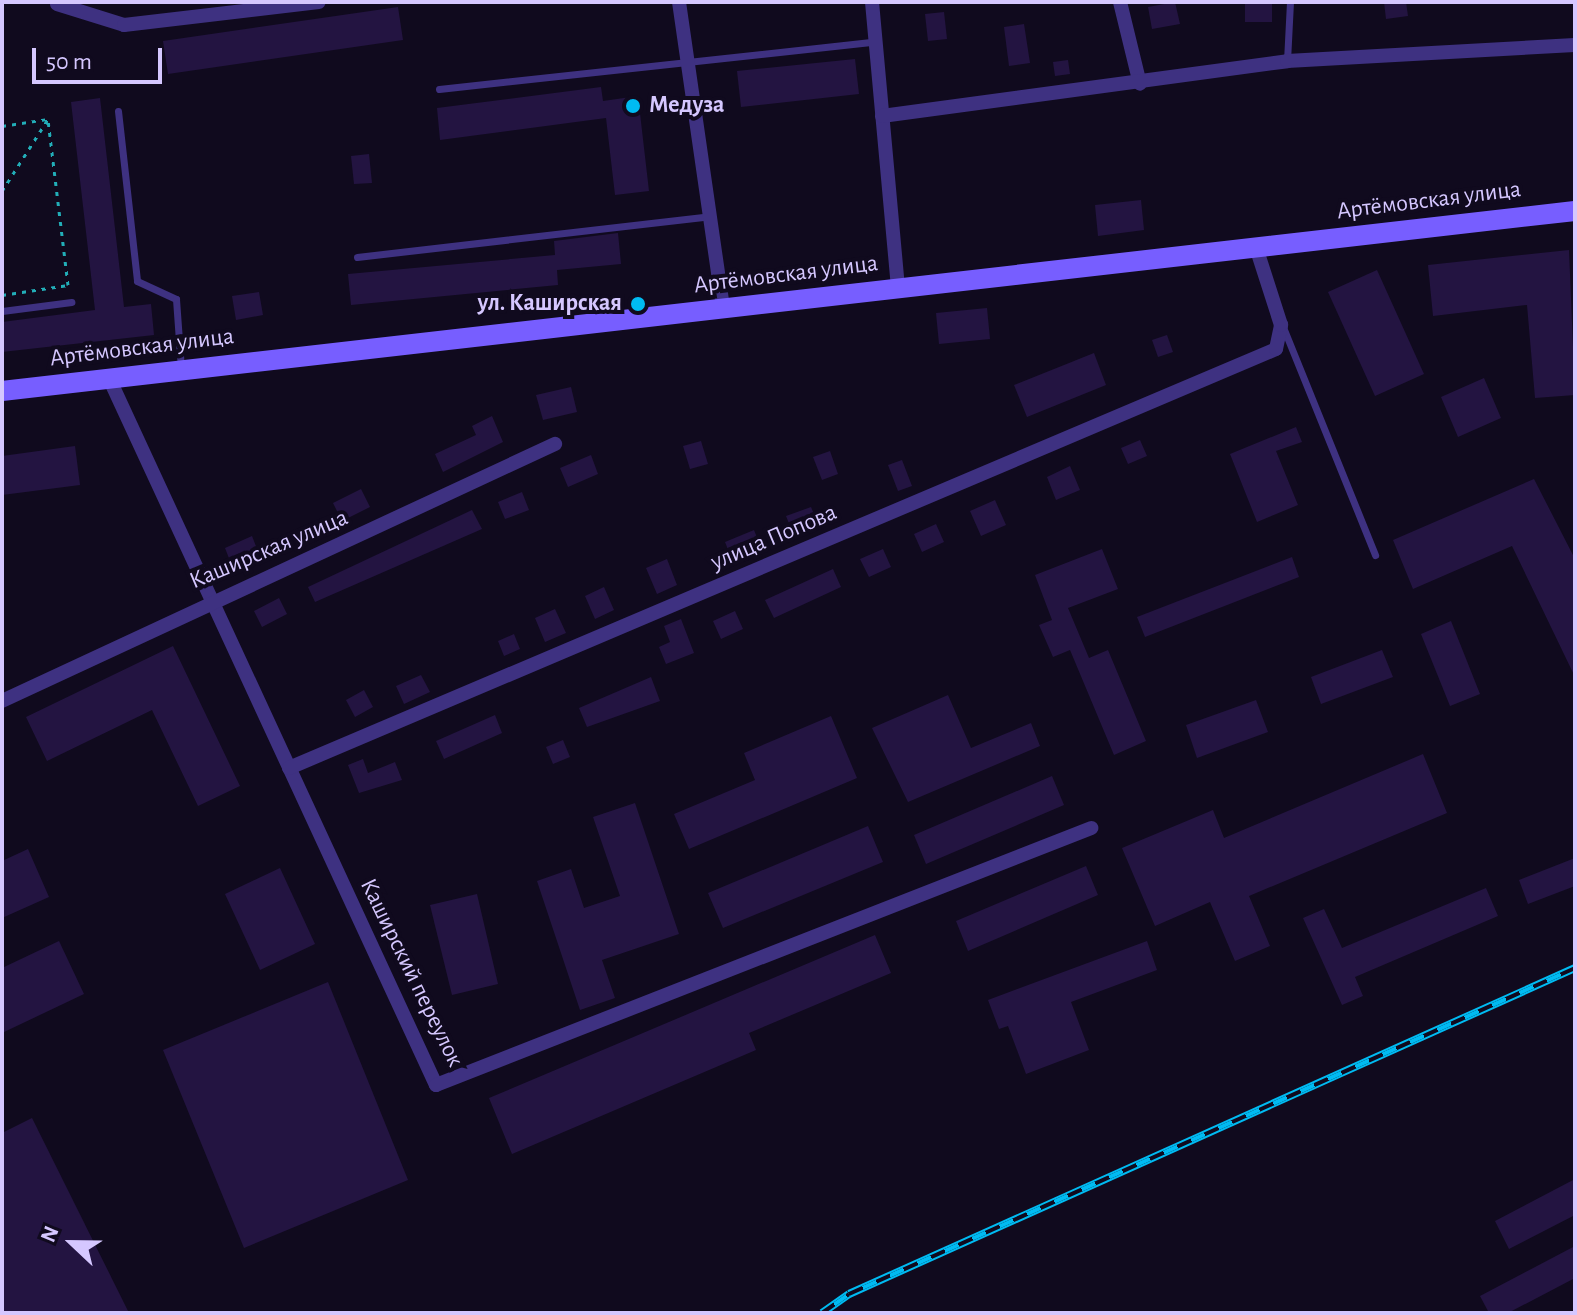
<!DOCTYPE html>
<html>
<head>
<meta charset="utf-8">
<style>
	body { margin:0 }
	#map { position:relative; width:1577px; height:1315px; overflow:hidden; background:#100a1e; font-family:"Alegreya Sans",sans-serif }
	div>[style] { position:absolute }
	.building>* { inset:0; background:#231441 }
	.path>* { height:3px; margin-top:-1.5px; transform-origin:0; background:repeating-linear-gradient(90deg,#22aeb8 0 4px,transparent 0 10px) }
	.lane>* { height:7px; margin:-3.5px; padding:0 3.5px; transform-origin:3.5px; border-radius:3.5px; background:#3e3181 }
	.street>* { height:14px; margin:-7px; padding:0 7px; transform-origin:7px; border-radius:7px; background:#3e3181 }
	.secondary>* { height:20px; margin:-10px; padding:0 10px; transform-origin:10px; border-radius:10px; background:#775eff }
	.rail>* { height:8px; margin-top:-4px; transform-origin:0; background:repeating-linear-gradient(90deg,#100a1e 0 15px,#00bbf2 0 30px); box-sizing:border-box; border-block:2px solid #00bbf2 }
	.dots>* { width:22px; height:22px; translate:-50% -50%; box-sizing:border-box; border:4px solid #100a1e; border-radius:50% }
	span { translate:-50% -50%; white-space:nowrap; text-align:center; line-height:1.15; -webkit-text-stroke:8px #100a1e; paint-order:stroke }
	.poi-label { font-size:24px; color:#d5c7ff; font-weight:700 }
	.left { translate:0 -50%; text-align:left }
	.right { translate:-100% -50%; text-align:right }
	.street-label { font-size:24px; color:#d5c7ff }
	.frame { position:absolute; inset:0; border:4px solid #d5c7ff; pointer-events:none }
	.north { position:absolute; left:32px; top:1203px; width:80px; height:80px; -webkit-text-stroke:6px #100a1e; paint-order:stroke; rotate:292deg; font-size:22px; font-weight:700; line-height:32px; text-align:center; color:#d5c7ff }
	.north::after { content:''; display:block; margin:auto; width:28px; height:36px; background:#d5c7ff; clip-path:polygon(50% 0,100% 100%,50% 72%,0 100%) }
	.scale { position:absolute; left:32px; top:48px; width:130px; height:36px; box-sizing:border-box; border:4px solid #d5c7ff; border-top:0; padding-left:10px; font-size:24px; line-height:28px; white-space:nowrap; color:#d5c7ff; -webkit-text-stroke:6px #100a1e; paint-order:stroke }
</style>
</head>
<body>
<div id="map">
	<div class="building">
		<div style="clip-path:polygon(1175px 2px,1180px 24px,1152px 29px,1148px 7px)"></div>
		<div style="clip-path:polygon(1245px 2px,1272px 2px,1272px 22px,1245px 22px)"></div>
		<div style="clip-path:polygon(1384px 2px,1406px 2px,1408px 16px,1386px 19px)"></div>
		<div style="clip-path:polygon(398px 7px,403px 40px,168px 74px,163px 41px)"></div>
		<div style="clip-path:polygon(944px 12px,947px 39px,928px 41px,925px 14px)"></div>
		<div style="clip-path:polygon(1024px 24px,1030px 63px,1009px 66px,1004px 27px)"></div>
		<div style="clip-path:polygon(855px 59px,859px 94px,741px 107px,737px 71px)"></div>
		<div style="clip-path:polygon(1068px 60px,1070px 74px,1055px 76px,1053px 62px)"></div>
		<div style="clip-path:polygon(601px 87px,603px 101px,638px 96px,649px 191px,615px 195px,606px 118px,440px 140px,437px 108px)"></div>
		<div style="clip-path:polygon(100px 98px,124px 307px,151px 304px,154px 335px,2px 352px,2px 322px,95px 310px,71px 102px)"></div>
		<div style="clip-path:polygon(369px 154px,372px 183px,354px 184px,351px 156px)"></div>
		<div style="clip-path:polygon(1141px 200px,1144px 230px,1098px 236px,1095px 205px)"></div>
		<div style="clip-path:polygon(618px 233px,621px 264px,557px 270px,558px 285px,351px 305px,348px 274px,555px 255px,554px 241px)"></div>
		<div style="clip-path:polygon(1569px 250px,1575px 395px,1535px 398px,1527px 305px,1433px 316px,1428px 265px)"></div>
		<div style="clip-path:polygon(1377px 270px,1424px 374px,1375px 396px,1328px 292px)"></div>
		<div style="clip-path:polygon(259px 292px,263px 315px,236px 320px,232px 296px)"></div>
		<div style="clip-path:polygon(987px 308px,990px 339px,939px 344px,936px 313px)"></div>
		<div style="clip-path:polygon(1167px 335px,1173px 352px,1158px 357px,1152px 340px)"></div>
		<div style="clip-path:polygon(1094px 353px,1106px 385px,1027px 417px,1014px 385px)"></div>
		<div style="clip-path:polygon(1484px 378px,1501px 418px,1458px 437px,1441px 397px)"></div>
		<div style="clip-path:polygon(571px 387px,577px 412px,543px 420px,536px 395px)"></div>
		<div style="clip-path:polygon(492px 416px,503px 442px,443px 472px,435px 454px,476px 435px,472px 426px)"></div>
		<div style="clip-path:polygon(1296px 427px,1302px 442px,1276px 451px,1298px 505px,1257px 522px,1230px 454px)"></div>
		<div style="clip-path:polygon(1140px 440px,1147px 456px,1128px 464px,1121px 448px)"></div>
		<div style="clip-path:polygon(701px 441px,708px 464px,690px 469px,683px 446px)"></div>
		<div style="clip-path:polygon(75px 446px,80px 485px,2px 495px,2px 456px)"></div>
		<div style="clip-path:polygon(830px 451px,838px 474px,822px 480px,813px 457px)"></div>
		<div style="clip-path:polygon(591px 455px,598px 474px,568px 487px,560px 468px)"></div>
		<div style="clip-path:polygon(902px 460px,912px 486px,898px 491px,888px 465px)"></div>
		<div style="clip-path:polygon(1070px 466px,1080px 490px,1056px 500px,1047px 477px)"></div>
		<div style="clip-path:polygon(1534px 479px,1575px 559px,1575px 677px,1512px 546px,1413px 589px,1393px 540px)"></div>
		<div style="clip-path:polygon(361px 489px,370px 507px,342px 521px,333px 503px)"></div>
		<div style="clip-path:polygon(522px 492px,529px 510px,505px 519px,498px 502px)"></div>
		<div style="clip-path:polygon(995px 500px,1006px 525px,981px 536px,970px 511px)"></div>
		<div style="clip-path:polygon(811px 507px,819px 526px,794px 536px,786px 516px)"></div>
		<div style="clip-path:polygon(472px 510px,482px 529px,315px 602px,308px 587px)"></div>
		<div style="clip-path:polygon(936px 524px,944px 542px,922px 552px,914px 534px)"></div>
		<div style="clip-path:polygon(754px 530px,762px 550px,733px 562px,725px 542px)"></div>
		<div style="clip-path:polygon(252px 536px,259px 554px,232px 566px,225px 548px)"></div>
		<div style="clip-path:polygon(883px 549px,891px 567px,869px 577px,860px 559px)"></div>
		<div style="clip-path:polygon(1102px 549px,1118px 589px,1068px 608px,1089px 658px,1108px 650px,1146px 741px,1114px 755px,1070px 650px,1053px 657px,1039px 625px,1052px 620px,1035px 575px)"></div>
		<div style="clip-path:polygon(1292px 557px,1299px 577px,1145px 637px,1137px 617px)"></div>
		<div style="clip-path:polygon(667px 559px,677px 585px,657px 594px,646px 568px)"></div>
		<div style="clip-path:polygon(833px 569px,841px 587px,774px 618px,765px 600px)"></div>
		<div style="clip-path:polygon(604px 587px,614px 610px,595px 619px,585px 596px)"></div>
		<div style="clip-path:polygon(279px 598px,287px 614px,262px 627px,254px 611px)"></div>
		<div style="clip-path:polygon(555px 609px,566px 633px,545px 642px,535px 618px)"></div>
		<div style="clip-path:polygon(735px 611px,743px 629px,721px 639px,713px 621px)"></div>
		<div style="clip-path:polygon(681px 619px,694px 653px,666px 664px,659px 647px,670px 642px,664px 626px)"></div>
		<div style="clip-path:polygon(1451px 621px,1480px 694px,1450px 706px,1421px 634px)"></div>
		<div style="clip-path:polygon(514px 634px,520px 649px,504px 656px,498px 641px)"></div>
		<div style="clip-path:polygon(173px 646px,240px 786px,198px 806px,152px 710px,47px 761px,26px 717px)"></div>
		<div style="clip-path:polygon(1382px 650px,1393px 677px,1321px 704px,1311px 677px)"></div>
		<div style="clip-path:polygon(421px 675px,430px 692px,404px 704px,396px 686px)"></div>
		<div style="clip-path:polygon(651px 677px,660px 701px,587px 727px,579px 708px)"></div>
		<div style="clip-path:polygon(364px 690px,373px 707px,355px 717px,346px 700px)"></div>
		<div style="clip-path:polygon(948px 695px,971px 748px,1031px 723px,1040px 746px,908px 802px,872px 728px)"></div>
		<div style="clip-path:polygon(1256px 700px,1268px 732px,1197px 758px,1186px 725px)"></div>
		<div style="clip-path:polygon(495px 715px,502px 733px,444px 759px,436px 741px)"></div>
		<div style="clip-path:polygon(831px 716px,857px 778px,689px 849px,674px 814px,755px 780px,744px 753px)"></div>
		<div style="clip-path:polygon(563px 740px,570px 757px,553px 764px,546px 747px)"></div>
		<div style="clip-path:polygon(1423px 754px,1447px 813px,1249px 896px,1270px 946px,1235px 961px,1210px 902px,1155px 926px,1122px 848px,1213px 810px,1224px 838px)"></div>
		<div style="clip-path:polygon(363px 759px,368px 773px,395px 762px,402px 780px,359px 793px,348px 765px)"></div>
		<div style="clip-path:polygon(1052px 776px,1064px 805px,926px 864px,914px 835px)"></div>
		<div style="clip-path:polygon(635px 803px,679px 934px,602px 960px,615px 998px,580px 1010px,537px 881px,571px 869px,584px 908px,620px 896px,593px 817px)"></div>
		<div style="clip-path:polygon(868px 826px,883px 862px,723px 928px,708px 893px)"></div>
		<div style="clip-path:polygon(28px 849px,49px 897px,2px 918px,2px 861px)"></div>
		<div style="clip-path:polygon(1575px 858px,1575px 886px,1528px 904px,1519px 880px)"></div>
		<div style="clip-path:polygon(1086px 866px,1098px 895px,968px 951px,956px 921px)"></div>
		<div style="clip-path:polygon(280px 868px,315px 944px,260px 970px,225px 894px)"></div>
		<div style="clip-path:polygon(1486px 888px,1498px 916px,1355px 977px,1363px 996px,1342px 1005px,1303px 918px,1324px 909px,1342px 948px)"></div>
		<div style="clip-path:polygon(477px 894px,498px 984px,452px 995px,430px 905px)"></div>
		<div style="clip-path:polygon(875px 935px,891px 973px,749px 1033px,756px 1050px,512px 1154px,489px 1098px)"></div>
		<div style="clip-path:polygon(59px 941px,84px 994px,2px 1033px,2px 968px)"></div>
		<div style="clip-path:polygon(1147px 941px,1157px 970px,1071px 1002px,1089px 1050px,1026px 1074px,1008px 1026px,999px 1029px,988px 1000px)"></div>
		<div style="clip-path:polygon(328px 982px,408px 1180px,244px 1248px,163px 1050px)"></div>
		<div style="clip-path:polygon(32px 1118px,129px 1313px,2px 1313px,2px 1133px)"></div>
		<div style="clip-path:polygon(1575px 1179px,1575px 1215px,1509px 1249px,1495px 1221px)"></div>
		<div style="clip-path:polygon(1575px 1246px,1575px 1278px,1508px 1313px,1489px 1313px,1480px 1296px)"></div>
	</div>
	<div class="path">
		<div style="left:2px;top:126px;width:47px;rotate:-8.7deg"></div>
		<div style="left:2px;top:191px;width:85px;rotate:-57.4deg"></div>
		<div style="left:2px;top:295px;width:67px;rotate:-8.6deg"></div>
		<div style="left:68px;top:285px;width:167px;rotate:-96.9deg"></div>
	</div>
	<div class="lane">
		<div style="left:1287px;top:61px;width:59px;rotate:-87.1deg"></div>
		<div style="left:439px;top:89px;width:439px;rotate:-6.2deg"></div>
		<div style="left:118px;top:111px;width:171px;rotate:83.6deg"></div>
		<div style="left:137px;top:281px;width:43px;rotate:24.8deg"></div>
		<div style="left:176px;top:299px;width:69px;rotate:85.9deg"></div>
		<div style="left:357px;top:257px;width:355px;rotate:-6.6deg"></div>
		<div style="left:2px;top:311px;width:70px;rotate:-7.4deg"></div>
		<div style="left:1283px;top:327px;width:246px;rotate:68deg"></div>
	</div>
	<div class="street">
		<div style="left:679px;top:2px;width:309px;rotate:81.8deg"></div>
		<div style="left:872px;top:2px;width:287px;rotate:84.8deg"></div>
		<div style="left:1120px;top:2px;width:84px;rotate:76.3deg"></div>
		<div style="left:57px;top:4px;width:70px;rotate:17.4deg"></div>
		<div style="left:124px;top:25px;width:196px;rotate:-6.7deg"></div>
		<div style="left:882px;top:116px;width:409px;rotate:-7.7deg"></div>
		<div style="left:1287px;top:61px;width:288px;rotate:-3.2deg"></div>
		<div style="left:109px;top:378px;width:779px;rotate:65.18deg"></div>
		<div style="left:436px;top:1085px;width:704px;rotate:-21.42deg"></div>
		<div style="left:2px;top:701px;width:610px;rotate:-24.93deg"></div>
		<div style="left:289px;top:768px;width:1072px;rotate:-23deg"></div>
		<div style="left:1276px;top:349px;width:25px;rotate:-78deg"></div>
		<div style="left:1281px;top:325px;width:82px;rotate:-107.8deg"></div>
	</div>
	<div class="secondary">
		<div style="left:2px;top:391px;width:1583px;rotate:-6.53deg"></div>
	</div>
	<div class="rail">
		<div style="left:822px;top:1313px;width:33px;rotate:-35deg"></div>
		<div style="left:849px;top:1294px;width:796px;rotate:-24.18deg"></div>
	</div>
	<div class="dots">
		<div style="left:633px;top:106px;background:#00bbf2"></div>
		<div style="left:638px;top:304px;background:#00bbf2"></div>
	</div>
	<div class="poi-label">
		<span class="left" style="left:649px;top:106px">Медуза</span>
		<span class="right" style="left:622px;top:304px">ул. Каширская</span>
	</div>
	<div class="street-label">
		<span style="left:1429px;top:201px;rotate:-7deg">Артёмовская улица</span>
		<span style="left:786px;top:275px;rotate:-7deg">Артёмовская улица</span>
		<span style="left:142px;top:348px;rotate:-7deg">Артёмовская улица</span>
		<span style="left:774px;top:538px;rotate:-23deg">улица Попова</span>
		<span style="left:269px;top:550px;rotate:-23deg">Каширская улица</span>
		<span style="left:411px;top:973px;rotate:64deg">Каширский переулок</span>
	</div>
	<div class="frame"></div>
	<div class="north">N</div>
	<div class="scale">50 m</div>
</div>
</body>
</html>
